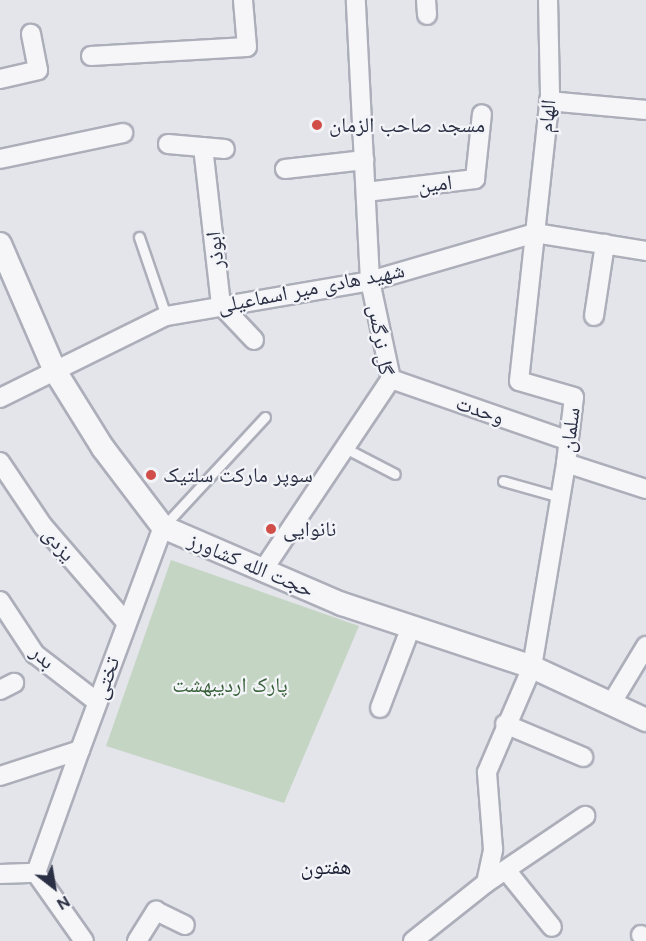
<!DOCTYPE html>
<html>
<head>
<meta charset="utf-8">
<style>
	body { margin:0 }
	#map { position:relative; width:646px; height:941px; overflow:hidden; background:#e3e5eb; font-family:"DM Sans","Noto Naskh Arabic",sans-serif }
	div>[style] { position:absolute }
	.green>* { inset:0; background:#c5d5c4 }
	.roads { filter:drop-shadow(2px 0 #acaeb9) drop-shadow(-2px 0 #acaeb9) drop-shadow(0 2px #acaeb9) drop-shadow(0 -2px #acaeb9) }
	.service>* { height:9px; margin:-4.5px; padding:0 4.5px; transform-origin:4.5px; border-radius:4.5px; background:#f6f6f9 }
	.minor>* { height:18px; margin:-9px; padding:0 9px; transform-origin:9px; border-radius:9px; background:#f6f6f9 }
	.tertiary>* { height:22px; margin:-11px; padding:0 11px; transform-origin:11px; border-radius:11px; background:#f6f6f9 }
	.dots>* { width:16px; height:16px; translate:-50% -50%; box-sizing:border-box; border:3px solid #f3f4f8; border-radius:50% }
	span { translate:-50% -50%; white-space:nowrap; text-align:center; line-height:1.15; -webkit-text-stroke:4.5px #f3f4f8; paint-order:stroke }
	.street-label { font-size:21px; color:#2a2f44 }
	.poi-label { font-size:21px; color:#2a2f44 }
	.left { translate:0 -50%; text-align:left }
	.park-label { font-size:21px; color:#376038 }
	.neighbourhood-label { font-size:22px; color:#1c2035 }
	.north { position:absolute; left:24px; top:857px; width:60px; height:60px; -webkit-text-stroke:4px #f3f4f8; paint-order:stroke; rotate:149deg; font-size:16px; font-weight:700; line-height:24px; text-align:center; color:#2a2f44 }
	.north::after { content:''; display:block; margin:auto; width:21px; height:27px; background:#2a2f44; clip-path:polygon(50% 0,100% 100%,50% 72%,0 100%) }
</style>
</head>
<body>
<div id="map">
	<div class="green">
		<div style="clip-path:polygon(171px 560px,359px 626px,284px 803px,106px 746px)"></div>
	</div>
	<div class="roads">
		<div class="service">
			<div style="left:139px;top:237px;width:83px;rotate:71.1deg"></div>
			<div style="left:345px;top:448px;width:56px;rotate:27.5deg"></div>
			<div style="left:503px;top:481px;width:59px;rotate:15.7deg"></div>
			<div style="left:163px;top:527px;width:150px;rotate:-47.2deg"></div>
		</div>
		<div class="minor">
			<div style="left:426px;top:0;width:15px;rotate:86deg"></div>
			<div style="left:91px;top:56px;width:156px;rotate:-3.3deg"></div>
			<div style="left:247px;top:47px;width:47px;rotate:-94.9deg"></div>
			<div style="left:0;top:79px;width:39px;rotate:-13deg"></div>
			<div style="left:38px;top:70px;width:37px;rotate:-101deg"></div>
			<div style="left:549px;top:101px;width:97px;rotate:5.3deg"></div>
			<div style="left:168px;top:144px;width:57px;rotate:5deg"></div>
			<div style="left:203px;top:147px;width:159px;rotate:83.5deg"></div>
			<div style="left:221px;top:305px;width:48px;rotate:46.7deg"></div>
			<div style="left:0;top:159px;width:126px;rotate:-11.9deg"></div>
			<div style="left:285px;top:169px;width:80px;rotate:-6.5deg"></div>
			<div style="left:366px;top:192px;width:110px;rotate:-6.8deg"></div>
			<div style="left:475px;top:179px;width:65px;rotate:-83.9deg"></div>
			<div style="left:594px;top:316px;width:73px;rotate:-81.3deg"></div>
			<div style="left:391px;top:379px;width:188px;rotate:19.2deg"></div>
			<div style="left:0;top:398px;width:185px;rotate:-26.3deg"></div>
			<div style="left:166px;top:316px;width:207px;rotate:-9.7deg"></div>
			<div style="left:370px;top:281px;width:172px;rotate:-16.2deg"></div>
			<div style="left:535px;top:233px;width:112px;rotate:9.2deg"></div>
			<div style="left:0;top:462px;width:77px;rotate:56.1deg"></div>
			<div style="left:43px;top:526px;width:125px;rotate:49.2deg"></div>
			<div style="left:566px;top:463px;width:84px;rotate:18deg"></div>
			<div style="left:263px;top:570px;width:230px;rotate:-56.2deg"></div>
			<div style="left:391px;top:379px;width:100px;rotate:-102.1deg"></div>
			<div style="left:370px;top:281px;width:281px;rotate:-92.9deg"></div>
			<div style="left:0;top:601px;width:64px;rotate:56.6deg"></div>
			<div style="left:35px;top:654px;width:78px;rotate:37.7deg"></div>
			<div style="left:0;top:690px;width:16px;rotate:-27deg"></div>
			<div style="left:611px;top:704px;width:68px;rotate:-58.9deg"></div>
			<div style="left:380px;top:708px;width:87px;rotate:-69.1deg"></div>
			<div style="left:505px;top:724px;width:85px;rotate:22.9deg"></div>
			<div style="left:80px;top:750px;width:131px;rotate:109.7deg"></div>
			<div style="left:36px;top:873px;width:83px;rotate:54.8deg"></div>
			<div style="left:0;top:776px;width:84px;rotate:-18deg"></div>
			<div style="left:80px;top:750px;width:238px;rotate:-69.6deg"></div>
			<div style="left:506px;top:870px;width:73px;rotate:51.1deg"></div>
			<div style="left:0;top:874px;width:36px;rotate:-2deg"></div>
			<div style="left:486px;top:883px;width:120px;rotate:-34.1deg"></div>
			<div style="left:641px;top:935px;width:8px;rotate:50deg"></div>
			<div style="left:137px;top:941px;width:36px;rotate:-58deg"></div>
			<div style="left:156px;top:911px;width:32px;rotate:26deg"></div>
			<div style="left:413px;top:941px;width:93px;rotate:-38.5deg"></div>
			<div style="left:486px;top:883px;width:35px;rotate:-78deg"></div>
			<div style="left:493px;top:849px;width:77px;rotate:-94.5deg"></div>
			<div style="left:487px;top:772px;width:114px;rotate:-66.8deg"></div>
			<div style="left:532px;top:667px;width:207px;rotate:-80.5deg"></div>
			<div style="left:566px;top:463px;width:66px;rotate:-83.1deg"></div>
			<div style="left:574px;top:397px;width:57px;rotate:-163.8deg"></div>
			<div style="left:519px;top:381px;width:289px;rotate:-83.8deg"></div>
			<div style="left:550px;top:94px;width:94px;rotate:-91.2deg"></div>
		</div>
		<div class="tertiary">
			<div style="left:0;top:244px;width:138px;rotate:66.6deg"></div>
			<div style="left:55px;top:371px;width:91px;rotate:58.1deg"></div>
			<div style="left:103px;top:448px;width:99px;rotate:52.8deg"></div>
			<div style="left:163px;top:527px;width:195px;rotate:23.3deg"></div>
			<div style="left:342px;top:604px;width:200px;rotate:18.3deg"></div>
			<div style="left:532px;top:667px;width:126px;rotate:24.9deg"></div>
		</div>
	</div>
	<div class="dots">
		<div style="left:317px;top:125px;background:#d14d48"></div>
		<div style="left:151px;top:475px;background:#d14d48"></div>
		<div style="left:271px;top:529px;background:#d14d48"></div>
	</div>
	<div class="street-label">
		<span style="left:547px;top:116px;rotate:-84deg">الهام</span>
		<span style="left:435px;top:184px;rotate:-7deg">امین</span>
		<span style="left:215px;top:250px;rotate:-96deg">ابوذر</span>
		<span style="left:311px;top:288px;rotate:-11deg">شهید هادی میر اسماعیلی</span>
		<span style="left:381px;top:340px;rotate:81deg">گل نرگس</span>
		<span style="left:480px;top:410px;rotate:19deg">وحدت</span>
		<span style="left:570px;top:430px;rotate:-83deg">سلمان</span>
		<span style="left:59px;top:544px;rotate:50deg">یزدی</span>
		<span style="left:251px;top:565px;rotate:23deg">حجت الله کشاورز</span>
		<span style="left:43px;top:657px;rotate:44deg">بدر</span>
		<span style="left:106px;top:678px;rotate:-71deg">تختی</span>
	</div>
	<div class="poi-label">
		<span class="left" style="left:329px;top:125px">مسجد صاحب الزمان</span>
		<span class="left" style="left:163px;top:475px">سوپر مارکت سلتیک</span>
		<span class="left" style="left:283px;top:529px">نانوایی</span>
	</div>
	<div class="park-label">
		<span style="left:230px;top:685px">پارک اردیبهشت</span>
	</div>
	<div class="neighbourhood-label">
		<span style="left:326px;top:867px">هفتون</span>
	</div>
	<div class="north">N</div>
</div>
</body>
</html>
